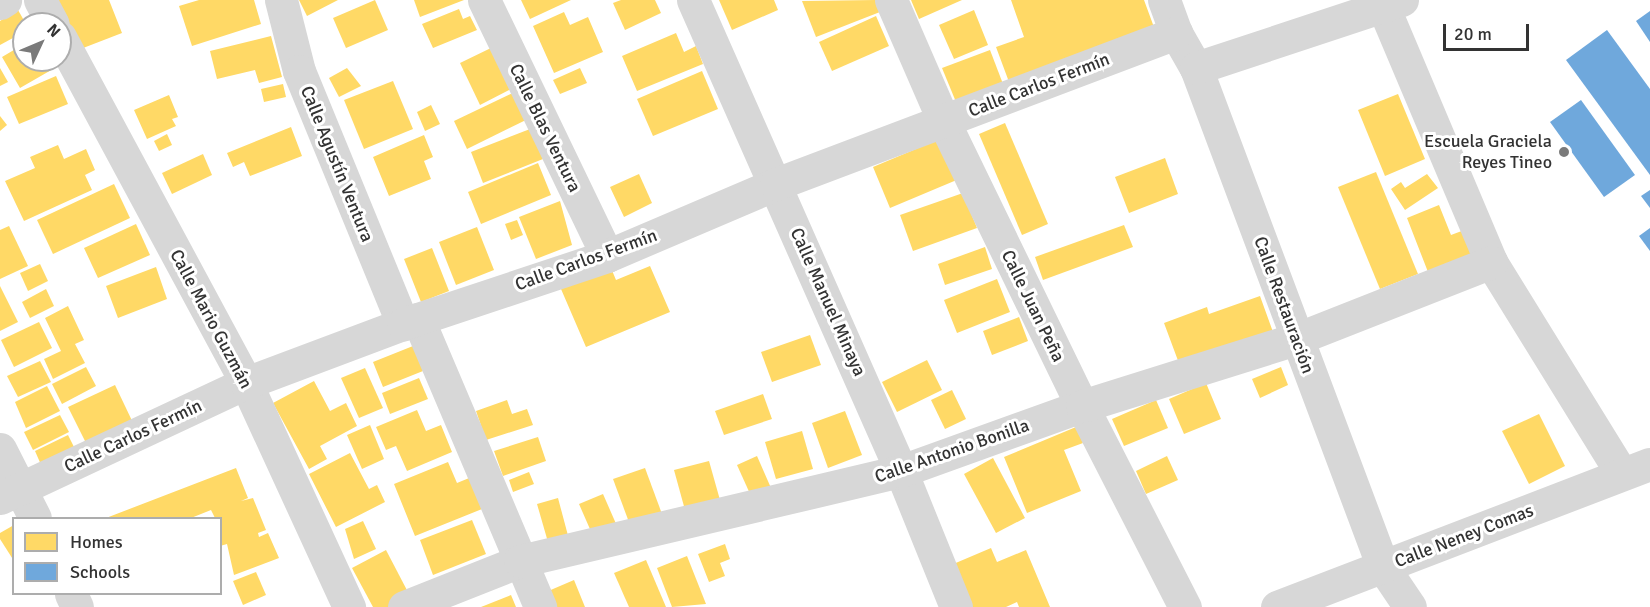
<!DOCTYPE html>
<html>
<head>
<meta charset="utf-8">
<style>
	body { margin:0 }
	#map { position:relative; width:1650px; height:607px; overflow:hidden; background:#fff; font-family:Signika,sans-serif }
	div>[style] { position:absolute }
	.homes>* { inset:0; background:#ffd966 }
	.schools>* { inset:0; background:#6fa8dc }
	.minor>* { height:33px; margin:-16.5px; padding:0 16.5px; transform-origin:16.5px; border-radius:16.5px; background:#d7d7d7 }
	.dots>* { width:16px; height:16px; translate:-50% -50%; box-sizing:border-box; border:3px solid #fff; border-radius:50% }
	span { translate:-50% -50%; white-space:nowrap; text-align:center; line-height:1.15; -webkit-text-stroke:6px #fff; paint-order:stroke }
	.street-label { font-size:18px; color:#333 }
	.poi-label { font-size:18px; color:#333 }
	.right { translate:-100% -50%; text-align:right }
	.legend { position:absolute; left:12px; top:517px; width:210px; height:78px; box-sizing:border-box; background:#fff; border:2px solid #adadad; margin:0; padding:8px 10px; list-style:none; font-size:18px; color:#333 }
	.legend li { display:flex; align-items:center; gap:12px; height:30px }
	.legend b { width:30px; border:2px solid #adadad }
	.north { position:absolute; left:12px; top:12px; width:60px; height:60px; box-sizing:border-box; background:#fff; border:2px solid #adadad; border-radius:50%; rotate:46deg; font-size:16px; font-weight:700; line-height:24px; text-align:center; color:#333 }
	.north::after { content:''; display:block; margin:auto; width:21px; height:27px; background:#7a7a7a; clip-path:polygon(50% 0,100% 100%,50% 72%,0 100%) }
	.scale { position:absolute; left:1443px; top:24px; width:86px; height:27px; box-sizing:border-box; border:3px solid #333; border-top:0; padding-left:8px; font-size:18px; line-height:21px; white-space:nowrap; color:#333; -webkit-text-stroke:4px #fff; paint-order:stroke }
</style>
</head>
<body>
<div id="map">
	<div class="homes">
		<div style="clip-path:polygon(58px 0,109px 0,122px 33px,78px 50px)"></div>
		<div style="clip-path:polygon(199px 0,254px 0,261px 24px,192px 46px,179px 6px)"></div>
		<div style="clip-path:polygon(299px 0,338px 0,307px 16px)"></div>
		<div style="clip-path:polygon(375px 0,388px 30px,346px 48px,333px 18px)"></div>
		<div style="clip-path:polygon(414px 0,464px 0,420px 17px)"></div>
		<div style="clip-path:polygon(521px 0,571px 0,530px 19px)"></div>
		<div style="clip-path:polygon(621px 0,655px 0,661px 13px,625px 30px,613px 3px)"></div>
		<div style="clip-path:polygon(719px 0,774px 0,778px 10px,732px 30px)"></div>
		<div style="clip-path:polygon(875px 0,880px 12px,816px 37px,802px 1px)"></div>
		<div style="clip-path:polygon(911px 0,962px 0,919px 19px)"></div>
		<div style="clip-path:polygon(1011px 0,1144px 0,1155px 30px,1009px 82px,996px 47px,1024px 37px)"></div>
		<div style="clip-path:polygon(459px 9px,463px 19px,470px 16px,477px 30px,433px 48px,422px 24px)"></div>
		<div style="clip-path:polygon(18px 10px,26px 24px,24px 32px,0 45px,0 21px)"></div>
		<div style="clip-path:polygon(974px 10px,988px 45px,954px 59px,939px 25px)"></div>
		<div style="clip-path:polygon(564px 12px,570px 25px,588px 17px,603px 52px,554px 73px,533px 26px)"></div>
		<div style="clip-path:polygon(876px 16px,889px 46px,832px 71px,819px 42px)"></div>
		<div style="clip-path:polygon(676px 33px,684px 52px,696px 46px,703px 64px,637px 91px,622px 56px)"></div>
		<div style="clip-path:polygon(271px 36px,282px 77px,259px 83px,255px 70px,217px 79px,210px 51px)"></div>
		<div style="clip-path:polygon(24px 44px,24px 60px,47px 60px,53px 69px,20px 88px,2px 57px)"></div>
		<div style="clip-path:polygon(493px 47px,513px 88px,480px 105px,460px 63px)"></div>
		<div style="clip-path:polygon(990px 50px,1003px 84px,956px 102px,942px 68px)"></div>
		<div style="clip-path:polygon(0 68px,8px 82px,0 86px)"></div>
		<div style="clip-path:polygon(347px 68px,361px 86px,339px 97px,329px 78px)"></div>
		<div style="clip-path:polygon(580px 68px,587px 83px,560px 94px,553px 80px)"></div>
		<div style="clip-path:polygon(702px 71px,718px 109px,653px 136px,637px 99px)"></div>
		<div style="clip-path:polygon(56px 76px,68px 104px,19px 124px,7px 97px)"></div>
		<div style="clip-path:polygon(393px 81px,413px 129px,364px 149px,344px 100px)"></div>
		<div style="clip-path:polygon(283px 84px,286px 97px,264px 102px,261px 89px)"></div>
		<div style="clip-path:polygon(517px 91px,530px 118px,467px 149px,454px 121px)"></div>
		<div style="clip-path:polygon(1398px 94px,1425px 159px,1385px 176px,1358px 110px)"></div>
		<div style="clip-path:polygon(169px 95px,178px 117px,172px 119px,176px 126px,147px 139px,134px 110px)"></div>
		<div style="clip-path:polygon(431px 105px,440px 124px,425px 131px,417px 112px)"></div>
		<div style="clip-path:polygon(0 116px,7px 125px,0 131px)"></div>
		<div style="clip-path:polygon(1005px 123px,1048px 224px,1022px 235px,979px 134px)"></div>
		<div style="clip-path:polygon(291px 127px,302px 156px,250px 176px,244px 162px,233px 167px,227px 153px)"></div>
		<div style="clip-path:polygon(530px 129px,543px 159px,483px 183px,471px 152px)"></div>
		<div style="clip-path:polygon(167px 134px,172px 145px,159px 151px,154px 141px)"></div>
		<div style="clip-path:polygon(424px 135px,433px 157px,424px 161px,431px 179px,389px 196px,373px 157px)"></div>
		<div style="clip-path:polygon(942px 138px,959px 179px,890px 208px,873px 167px)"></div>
		<div style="clip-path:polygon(58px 145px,64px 159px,86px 149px,95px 170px,85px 175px,92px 190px,24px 221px,5px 181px,35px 168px,30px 157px)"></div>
		<div style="clip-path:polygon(203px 154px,212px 175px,172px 194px,162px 173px)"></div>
		<div style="clip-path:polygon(1165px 158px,1178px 194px,1129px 213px,1115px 177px)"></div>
		<div style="clip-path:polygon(538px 163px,551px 195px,481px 224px,468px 192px)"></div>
		<div style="clip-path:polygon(1376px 172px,1418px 274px,1380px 289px,1338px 187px)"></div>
		<div style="clip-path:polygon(639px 174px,652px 203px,624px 217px,610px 187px)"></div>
		<div style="clip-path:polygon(1427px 174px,1438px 188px,1405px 210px,1391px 189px,1401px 182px,1405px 188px)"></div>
		<div style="clip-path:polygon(114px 184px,130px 218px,53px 254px,37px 220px)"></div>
		<div style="clip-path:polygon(963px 193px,977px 228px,913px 251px,900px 215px)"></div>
		<div style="clip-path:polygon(560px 201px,572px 245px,536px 259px,519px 217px)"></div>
		<div style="clip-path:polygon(1439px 205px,1451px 235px,1467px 229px,1477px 253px,1428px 272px,1407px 218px)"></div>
		<div style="clip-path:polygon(517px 220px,523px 235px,511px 240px,505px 224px)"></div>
		<div style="clip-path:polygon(136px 224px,150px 255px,98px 278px,84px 248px)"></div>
		<div style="clip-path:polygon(1124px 225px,1133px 247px,1043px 280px,1035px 257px)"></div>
		<div style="clip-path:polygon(9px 226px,28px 266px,0 279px,0 230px)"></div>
		<div style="clip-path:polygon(477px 227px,494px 270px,456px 285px,439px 242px)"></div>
		<div style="clip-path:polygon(985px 247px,992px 269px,945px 285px,938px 264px)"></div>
		<div style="clip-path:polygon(432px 248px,449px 291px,421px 302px,404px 259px)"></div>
		<div style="clip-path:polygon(40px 264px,48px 281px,28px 291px,20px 273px)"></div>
		<div style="clip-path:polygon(650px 266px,670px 312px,586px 347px,561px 289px,611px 268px,616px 280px)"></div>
		<div style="clip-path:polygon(156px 267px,167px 299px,118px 318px,106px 286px)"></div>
		<div style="clip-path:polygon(997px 279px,1010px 312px,957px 333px,944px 300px)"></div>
		<div style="clip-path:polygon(0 286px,18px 322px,0 331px)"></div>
		<div style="clip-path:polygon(46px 289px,54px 306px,30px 318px,22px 302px)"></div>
		<div style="clip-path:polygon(1260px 296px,1273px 332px,1180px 366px,1164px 323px,1207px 307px,1209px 314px)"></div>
		<div style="clip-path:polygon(68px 306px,84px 340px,75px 344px,85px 363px,53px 379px,44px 359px,61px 351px,45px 318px)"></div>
		<div style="clip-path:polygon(1019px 317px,1028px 341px,992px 355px,983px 331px)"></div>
		<div style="clip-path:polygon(39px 322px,52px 348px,14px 367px,1px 340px)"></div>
		<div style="clip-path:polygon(810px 335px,821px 365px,772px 382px,761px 352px)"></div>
		<div style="clip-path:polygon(413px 346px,423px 371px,383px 387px,373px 362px)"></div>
		<div style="clip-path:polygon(927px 360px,942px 390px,897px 412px,882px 382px)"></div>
		<div style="clip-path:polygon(40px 361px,51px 382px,18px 397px,7px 376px)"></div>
		<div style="clip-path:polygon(86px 367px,96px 386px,62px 404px,52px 384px)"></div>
		<div style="clip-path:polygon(1281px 367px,1288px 385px,1260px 398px,1252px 379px)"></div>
		<div style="clip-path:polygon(365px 368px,383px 408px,359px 418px,341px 378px)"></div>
		<div style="clip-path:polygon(419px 378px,428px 399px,390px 414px,382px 393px)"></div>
		<div style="clip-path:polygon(314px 381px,330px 411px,346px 403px,357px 426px,320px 446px,327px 459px,309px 469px,273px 403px)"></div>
		<div style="clip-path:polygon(1206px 383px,1221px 419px,1184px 434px,1169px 399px)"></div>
		<div style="clip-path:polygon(115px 385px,135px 427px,89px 449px,68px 407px)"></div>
		<div style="clip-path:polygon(47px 386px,60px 411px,26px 428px,15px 402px)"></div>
		<div style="clip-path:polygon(952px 390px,966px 419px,945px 429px,931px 400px)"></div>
		<div style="clip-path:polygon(763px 394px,772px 419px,724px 435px,715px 411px)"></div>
		<div style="clip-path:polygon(507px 400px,512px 414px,527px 409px,533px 425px,486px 440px,476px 411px)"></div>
		<div style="clip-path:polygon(1156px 400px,1168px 428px,1124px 446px,1112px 419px)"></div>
		<div style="clip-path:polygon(417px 410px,426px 431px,441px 425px,452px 452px,407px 471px,396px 446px,386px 450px,376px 427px)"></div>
		<div style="clip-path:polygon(845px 411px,862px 455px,828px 468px,812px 423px)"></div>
		<div style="clip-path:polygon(1539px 414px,1565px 466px,1529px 484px,1502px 431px)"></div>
		<div style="clip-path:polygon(60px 415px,69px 432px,33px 450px,24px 432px)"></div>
		<div style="clip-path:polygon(370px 425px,384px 459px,362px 469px,347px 435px)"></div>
		<div style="clip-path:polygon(1076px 427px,1083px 443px,1064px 450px,1081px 491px,1027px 513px,1004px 457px)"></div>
		<div style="clip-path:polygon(802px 431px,813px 469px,776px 479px,765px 442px)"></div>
		<div style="clip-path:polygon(68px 435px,79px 457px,45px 474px,35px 451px)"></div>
		<div style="clip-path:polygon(538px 437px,546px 461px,503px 476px,494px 451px)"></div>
		<div style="clip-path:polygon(350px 453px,369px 489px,377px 485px,385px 502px,336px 527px,309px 474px)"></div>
		<div style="clip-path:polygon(757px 456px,771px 488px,751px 496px,737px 465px)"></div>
		<div style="clip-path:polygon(1167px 456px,1178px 480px,1146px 494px,1136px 471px)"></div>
		<div style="clip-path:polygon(993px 458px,1025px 518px,996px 533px,964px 474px)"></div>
		<div style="clip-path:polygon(709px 461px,720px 500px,685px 510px,674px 470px)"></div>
		<div style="clip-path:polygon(448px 462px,457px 483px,474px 476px,487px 507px,415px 536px,394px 484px)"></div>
		<div style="clip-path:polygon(236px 468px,248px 498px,241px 501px,253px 498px,266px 530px,258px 533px,259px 537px,268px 533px,279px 558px,234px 575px,227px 544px,220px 546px,220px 518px,215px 518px,211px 510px,191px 518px,106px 518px)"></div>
		<div style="clip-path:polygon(645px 468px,662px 514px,630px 525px,613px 479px)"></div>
		<div style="clip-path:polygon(529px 472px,534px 484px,513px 492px,509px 480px)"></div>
		<div style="clip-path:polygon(603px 494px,617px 526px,593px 536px,579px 504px)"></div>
		<div style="clip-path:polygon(558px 498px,570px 543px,550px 549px,537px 504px)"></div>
		<div style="clip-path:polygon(472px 520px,486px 554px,433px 575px,420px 540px)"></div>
		<div style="clip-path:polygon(363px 521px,376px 549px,354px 559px,345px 529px)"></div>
		<div style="clip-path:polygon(14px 525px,14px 561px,0 539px,0 533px)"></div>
		<div style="clip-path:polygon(725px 544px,730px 559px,720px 563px,725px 576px,709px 582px,698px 554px)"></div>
		<div style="clip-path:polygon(991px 548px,997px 562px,1026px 550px,1050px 607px,1019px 607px,1017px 602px,1006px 607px,969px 607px,951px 565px)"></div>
		<div style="clip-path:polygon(386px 550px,410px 596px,389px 607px,373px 607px,352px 568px)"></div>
		<div style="clip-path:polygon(687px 556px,706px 604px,672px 607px,657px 568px)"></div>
		<div style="clip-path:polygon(646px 560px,666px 607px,629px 607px,614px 573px)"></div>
		<div style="clip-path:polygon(256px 572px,266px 595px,243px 605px,233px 581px)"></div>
		<div style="clip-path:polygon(574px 580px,585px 607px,552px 607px,546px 592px)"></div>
		<div style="clip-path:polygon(511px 595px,516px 607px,481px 607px)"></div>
	</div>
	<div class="schools">
		<div style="clip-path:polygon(1650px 11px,1650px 42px,1636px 21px)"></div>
		<div style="clip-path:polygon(1607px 30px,1650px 89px,1650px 175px,1566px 60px)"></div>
		<div style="clip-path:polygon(1581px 100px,1635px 175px,1604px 197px,1550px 122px)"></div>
		<div style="clip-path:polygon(1650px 190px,1650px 208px,1641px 196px)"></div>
		<div style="clip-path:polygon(1650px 228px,1650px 251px,1639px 236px)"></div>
	</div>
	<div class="minor">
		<div style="left:40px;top:0;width:27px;rotate:62deg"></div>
		<div style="left:281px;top:0;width:73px;rotate:75.8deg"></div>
		<div style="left:299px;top:71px;width:274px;rotate:67.7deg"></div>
		<div style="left:484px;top:0;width:284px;rotate:64.3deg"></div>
		<div style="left:693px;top:0;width:515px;rotate:66.17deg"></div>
		<div style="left:901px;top:471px;width:147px;rotate:68deg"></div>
		<div style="left:891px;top:0;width:133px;rotate:66.5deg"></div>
		<div style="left:944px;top:122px;width:316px;rotate:64.1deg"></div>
		<div style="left:1082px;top:406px;width:226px;rotate:62.9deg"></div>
		<div style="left:1164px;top:0;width:35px;rotate:70deg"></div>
		<div style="left:1176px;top:33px;width:40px;rotate:60.3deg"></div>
		<div style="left:1196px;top:68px;width:533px;rotate:69.46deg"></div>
		<div style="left:1383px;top:567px;width:48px;rotate:56deg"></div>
		<div style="left:0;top:3px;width:6px;rotate:-31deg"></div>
		<div style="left:1383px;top:6px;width:278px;rotate:67.1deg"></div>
		<div style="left:1491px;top:262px;width:249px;rotate:58.3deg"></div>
		<div style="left:60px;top:37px;width:393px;rotate:61.7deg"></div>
		<div style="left:246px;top:383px;width:247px;rotate:65.3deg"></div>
		<div style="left:1196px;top:68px;width:217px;rotate:-18.3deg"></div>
		<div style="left:418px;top:319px;width:313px;rotate:67deg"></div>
		<div style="left:0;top:449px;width:77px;rotate:63.1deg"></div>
		<div style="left:0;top:498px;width:272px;rotate:-25.1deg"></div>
		<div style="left:246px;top:383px;width:168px;rotate:-20.6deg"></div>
		<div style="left:403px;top:324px;width:215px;rotate:-18.4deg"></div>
		<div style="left:607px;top:256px;width:184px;rotate:-23.1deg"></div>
		<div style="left:776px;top:184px;width:428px;rotate:-20.7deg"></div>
		<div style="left:71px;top:594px;width:14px;rotate:65deg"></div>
		<div style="left:404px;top:607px;width:125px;rotate:-21.6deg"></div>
		<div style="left:520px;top:561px;width:391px;rotate:-13.3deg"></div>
		<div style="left:901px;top:471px;width:192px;rotate:-19.8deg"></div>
		<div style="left:1082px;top:406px;width:224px;rotate:-17.4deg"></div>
		<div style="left:1296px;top:339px;width:210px;rotate:-21.5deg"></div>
		<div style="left:1277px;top:607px;width:399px;rotate:-21deg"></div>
	</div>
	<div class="dots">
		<div style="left:1564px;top:152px;background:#7a7a7a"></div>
	</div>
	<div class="street-label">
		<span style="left:1039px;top:85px;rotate:-21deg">Calle Carlos Fermín</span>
		<span style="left:545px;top:128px;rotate:64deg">Calle Blas Ventura</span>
		<span style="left:337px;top:164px;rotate:68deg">Calle Agustín Ventura</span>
		<span style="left:586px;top:260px;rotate:-20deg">Calle Carlos Fermín</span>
		<span style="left:828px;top:302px;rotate:66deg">Calle Manuel Minaya</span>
		<span style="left:1284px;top:305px;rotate:70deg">Calle Restauración</span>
		<span style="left:1033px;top:306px;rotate:64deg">Calle Juan Peña</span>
		<span style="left:211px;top:319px;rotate:62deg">Calle Mario Guzmán</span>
		<span style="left:133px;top:436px;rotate:-25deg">Calle Carlos Fermín</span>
		<span style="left:952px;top:451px;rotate:-19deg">Calle Antonio Bonilla</span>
		<span style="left:1464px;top:536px;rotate:-21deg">Calle Neney Comas</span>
	</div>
	<div class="poi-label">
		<span class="right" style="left:1552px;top:152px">Escuela Graciela<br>Reyes Tineo</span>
	</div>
	<ul class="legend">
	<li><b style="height:16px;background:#ffd966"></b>Homes</li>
	<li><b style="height:16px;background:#6fa8dc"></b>Schools</li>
	</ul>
	<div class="north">N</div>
	<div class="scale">20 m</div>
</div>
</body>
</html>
